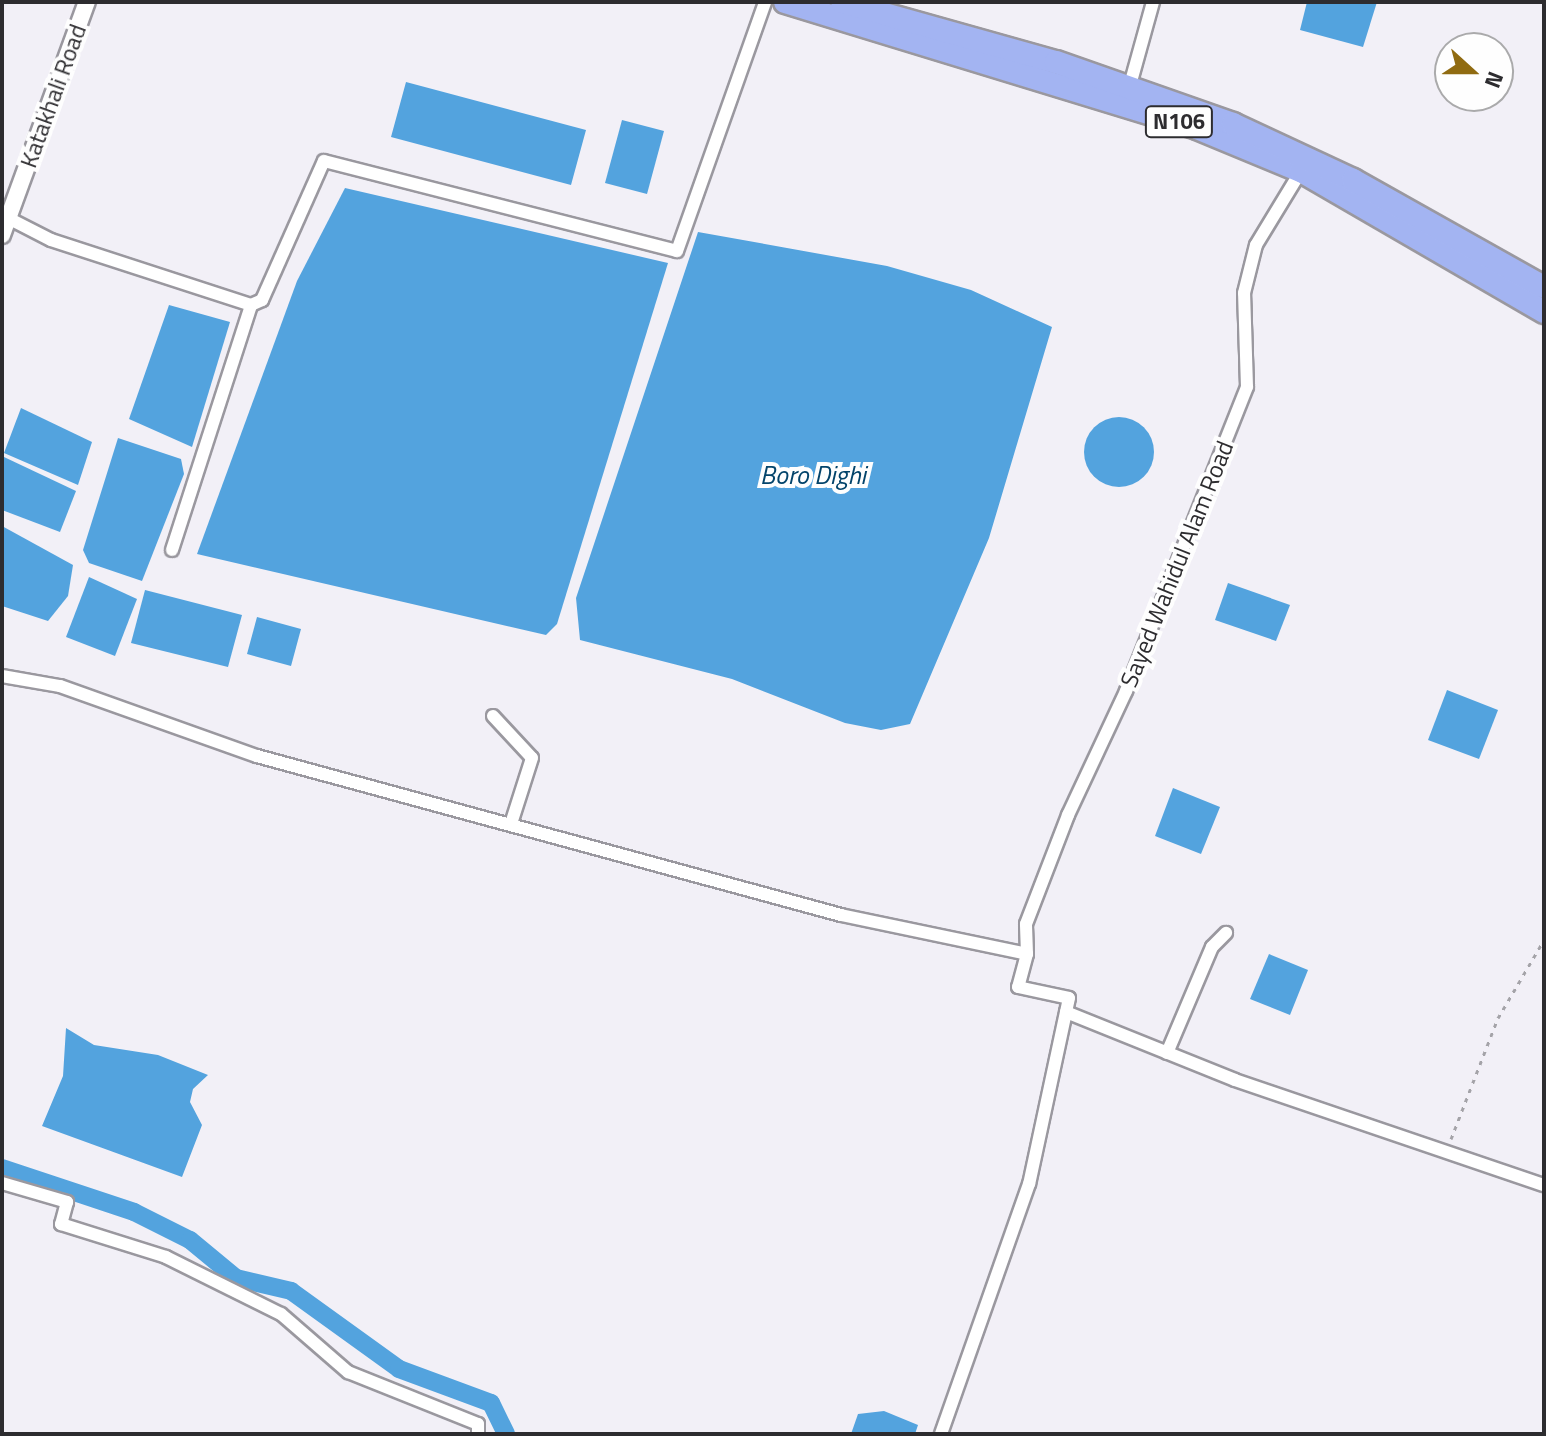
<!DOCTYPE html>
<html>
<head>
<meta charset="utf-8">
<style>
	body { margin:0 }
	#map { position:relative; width:1546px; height:1436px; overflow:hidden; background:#f2f0f7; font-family:"Titillium Web",sans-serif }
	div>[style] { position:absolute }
	.water>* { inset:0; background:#53a3de }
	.round { border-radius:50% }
	.canal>* { height:18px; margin:-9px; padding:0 9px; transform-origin:9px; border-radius:9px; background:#53a3de }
	.path>* { height:3px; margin-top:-1.5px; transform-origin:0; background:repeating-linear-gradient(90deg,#a4a3a8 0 4px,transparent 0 10px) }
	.roads { filter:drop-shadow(2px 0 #9a989f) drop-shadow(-2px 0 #9a989f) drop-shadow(0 2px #9a989f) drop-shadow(0 -2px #9a989f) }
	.minor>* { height:12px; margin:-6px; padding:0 6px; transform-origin:6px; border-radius:6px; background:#fff }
	.tertiary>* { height:16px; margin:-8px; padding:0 8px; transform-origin:8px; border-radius:8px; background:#fff }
	.trunk>* { height:22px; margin:-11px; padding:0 11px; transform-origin:11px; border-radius:11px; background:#a3b4f2 }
	span { translate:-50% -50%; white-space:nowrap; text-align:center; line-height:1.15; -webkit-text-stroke:8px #fefefe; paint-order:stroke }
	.shield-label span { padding:2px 6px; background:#fefefe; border:2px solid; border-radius:6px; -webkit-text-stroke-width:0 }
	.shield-label { font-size:22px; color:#2d2c2f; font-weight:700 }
	.street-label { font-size:24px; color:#2d2c2f }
	.water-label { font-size:26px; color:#03446b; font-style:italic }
	.frame { position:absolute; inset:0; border:4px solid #2d2c2f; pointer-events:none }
	.north { position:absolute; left:1434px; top:32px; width:80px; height:80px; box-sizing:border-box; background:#fefefe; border:2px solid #aaaaab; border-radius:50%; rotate:111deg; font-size:22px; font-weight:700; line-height:32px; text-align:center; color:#2d2c2f }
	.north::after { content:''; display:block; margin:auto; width:28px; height:36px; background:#906b11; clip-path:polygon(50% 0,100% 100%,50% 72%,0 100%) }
</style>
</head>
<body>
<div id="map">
	<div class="water">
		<div style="clip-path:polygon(1307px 2px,1377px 2px,1363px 47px,1300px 30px)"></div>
		<div style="clip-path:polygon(406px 82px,586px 130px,571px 185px,391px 137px)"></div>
		<div style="clip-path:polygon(622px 120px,664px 131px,647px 194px,605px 183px)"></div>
		<div style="clip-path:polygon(345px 188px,668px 263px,557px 624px,546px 635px,197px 554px,297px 281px)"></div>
		<div style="clip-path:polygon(698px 232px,887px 266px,971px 290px,1052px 327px,989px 538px,910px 724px,881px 730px,845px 723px,732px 679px,580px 640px,576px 598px)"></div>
		<div style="clip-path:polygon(169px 305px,230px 322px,192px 447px,129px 419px)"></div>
		<div style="clip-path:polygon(21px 408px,92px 442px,78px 485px,4px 453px)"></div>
		<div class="round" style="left:1084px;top:417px;width:70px;height:70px"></div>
		<div style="clip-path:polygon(118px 438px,181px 459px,184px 474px,142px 581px,89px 563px,83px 550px)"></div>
		<div style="clip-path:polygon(4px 457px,76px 491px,60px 532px,2px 510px)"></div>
		<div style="clip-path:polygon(2px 526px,73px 565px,68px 596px,48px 621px,2px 606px)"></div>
		<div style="clip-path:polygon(89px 577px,137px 599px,115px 656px,66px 637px)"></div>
		<div style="clip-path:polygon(1228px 583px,1290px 605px,1276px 641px,1215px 620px)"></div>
		<div style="clip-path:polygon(145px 590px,242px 615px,228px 667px,131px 643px)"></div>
		<div style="clip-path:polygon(257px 617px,301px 629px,291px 666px,247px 654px)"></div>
		<div style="clip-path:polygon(1447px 690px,1498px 710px,1479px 759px,1428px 740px)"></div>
		<div style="clip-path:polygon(1173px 788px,1220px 807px,1201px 854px,1155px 836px)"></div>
		<div style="clip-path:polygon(1269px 954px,1308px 970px,1290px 1015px,1250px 999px)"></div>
		<div style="clip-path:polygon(66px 1028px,94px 1045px,158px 1055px,208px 1075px,193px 1089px,190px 1102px,202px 1125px,182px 1177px,42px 1126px,63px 1076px)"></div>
		<div style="clip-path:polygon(884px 1411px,918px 1425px,915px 1434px,851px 1434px,858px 1414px)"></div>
	</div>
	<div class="canal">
		<div style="left:2px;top:1168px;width:139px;rotate:18.4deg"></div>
		<div style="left:134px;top:1212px;width:63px;rotate:26.6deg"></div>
		<div style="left:190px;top:1240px;width:60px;rotate:39.6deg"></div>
		<div style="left:236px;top:1278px;width:57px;rotate:13.3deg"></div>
		<div style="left:291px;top:1291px;width:133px;rotate:35.8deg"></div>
		<div style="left:399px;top:1369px;width:98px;rotate:20.3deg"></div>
		<div style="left:491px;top:1403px;width:34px;rotate:64deg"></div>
	</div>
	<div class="path">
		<div style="left:1451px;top:1139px;width:130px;rotate:-68.8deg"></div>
		<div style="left:1498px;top:1018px;width:91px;rotate:-59.5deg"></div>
	</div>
	<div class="roads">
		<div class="minor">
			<div style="left:1130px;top:85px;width:86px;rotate:-74.5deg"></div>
			<div style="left:8px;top:218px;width:48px;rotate:27.1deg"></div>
			<div style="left:51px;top:240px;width:210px;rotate:18deg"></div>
			<div style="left:251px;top:305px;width:12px;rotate:-24deg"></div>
			<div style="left:262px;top:300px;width:152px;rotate:-66deg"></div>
			<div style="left:324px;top:161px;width:364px;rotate:14.3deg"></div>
			<div style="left:677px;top:251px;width:264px;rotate:-70.5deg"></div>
			<div style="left:172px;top:550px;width:257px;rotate:-72.1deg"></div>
			<div style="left:2px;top:676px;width:59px;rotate:9.8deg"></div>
			<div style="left:60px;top:686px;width:209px;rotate:19.6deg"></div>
			<div style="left:257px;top:756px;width:605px;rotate:15.23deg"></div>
			<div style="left:841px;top:915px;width:190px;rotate:11.8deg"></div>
			<div style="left:1027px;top:954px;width:34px;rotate:105deg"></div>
			<div style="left:1018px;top:987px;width:52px;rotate:12.2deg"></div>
			<div style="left:1069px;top:998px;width:190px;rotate:102.1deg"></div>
			<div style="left:1029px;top:1184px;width:265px;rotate:109.4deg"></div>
			<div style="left:493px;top:716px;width:57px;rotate:47.1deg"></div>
			<div style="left:532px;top:758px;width:69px;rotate:107.7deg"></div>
			<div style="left:1027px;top:954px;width:30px;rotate:-92deg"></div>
			<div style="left:1026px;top:924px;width:117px;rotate:-68.9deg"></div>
			<div style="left:1068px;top:815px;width:137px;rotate:-64.9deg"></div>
			<div style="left:1126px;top:691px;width:327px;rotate:-68.3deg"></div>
			<div style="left:1247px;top:387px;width:94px;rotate:-91.8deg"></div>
			<div style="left:1244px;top:293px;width:49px;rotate:-76deg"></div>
			<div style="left:1256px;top:245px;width:87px;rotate:-58.7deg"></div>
			<div style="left:1066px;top:1012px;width:182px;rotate:21.9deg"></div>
			<div style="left:1235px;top:1080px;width:326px;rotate:18.8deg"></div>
			<div style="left:1167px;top:1053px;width:115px;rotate:-67deg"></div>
			<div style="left:1212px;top:947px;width:20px;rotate:-45deg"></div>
			<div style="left:2px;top:1183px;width:68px;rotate:16.3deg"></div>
			<div style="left:67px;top:1202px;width:23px;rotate:105deg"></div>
			<div style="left:61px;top:1224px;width:110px;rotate:17.4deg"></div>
			<div style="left:166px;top:1257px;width:128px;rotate:26.4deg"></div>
			<div style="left:281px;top:1314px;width:89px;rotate:40.9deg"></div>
			<div style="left:348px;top:1372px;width:140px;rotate:21.8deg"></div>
			<div style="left:478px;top:1424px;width:10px;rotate:90deg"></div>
		</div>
		<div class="tertiary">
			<div style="left:2px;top:235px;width:248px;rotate:-70deg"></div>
		</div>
		<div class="trunk">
			<div style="left:785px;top:2px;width:431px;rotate:17deg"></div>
			<div style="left:1197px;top:128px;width:113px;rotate:22.5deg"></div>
			<div style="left:1301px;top:171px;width:281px;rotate:30.1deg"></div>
			<div style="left:842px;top:2px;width:222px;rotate:15.7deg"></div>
			<div style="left:1056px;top:62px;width:188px;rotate:19.3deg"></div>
			<div style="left:1233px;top:124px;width:132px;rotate:25deg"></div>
			<div style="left:1353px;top:180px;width:219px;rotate:29.3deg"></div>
		</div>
	</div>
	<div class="shield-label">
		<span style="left:1179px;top:122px">N106</span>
	</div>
	<div class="street-label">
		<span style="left:53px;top:96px;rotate:-70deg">Katakhali Road</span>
		<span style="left:1177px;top:564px;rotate:-68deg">Sayed Wahidul Alam Road</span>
	</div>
	<div class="water-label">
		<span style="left:813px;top:475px">Boro Dighi</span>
	</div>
	<div class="frame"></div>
	<div class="north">N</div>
</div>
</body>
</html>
